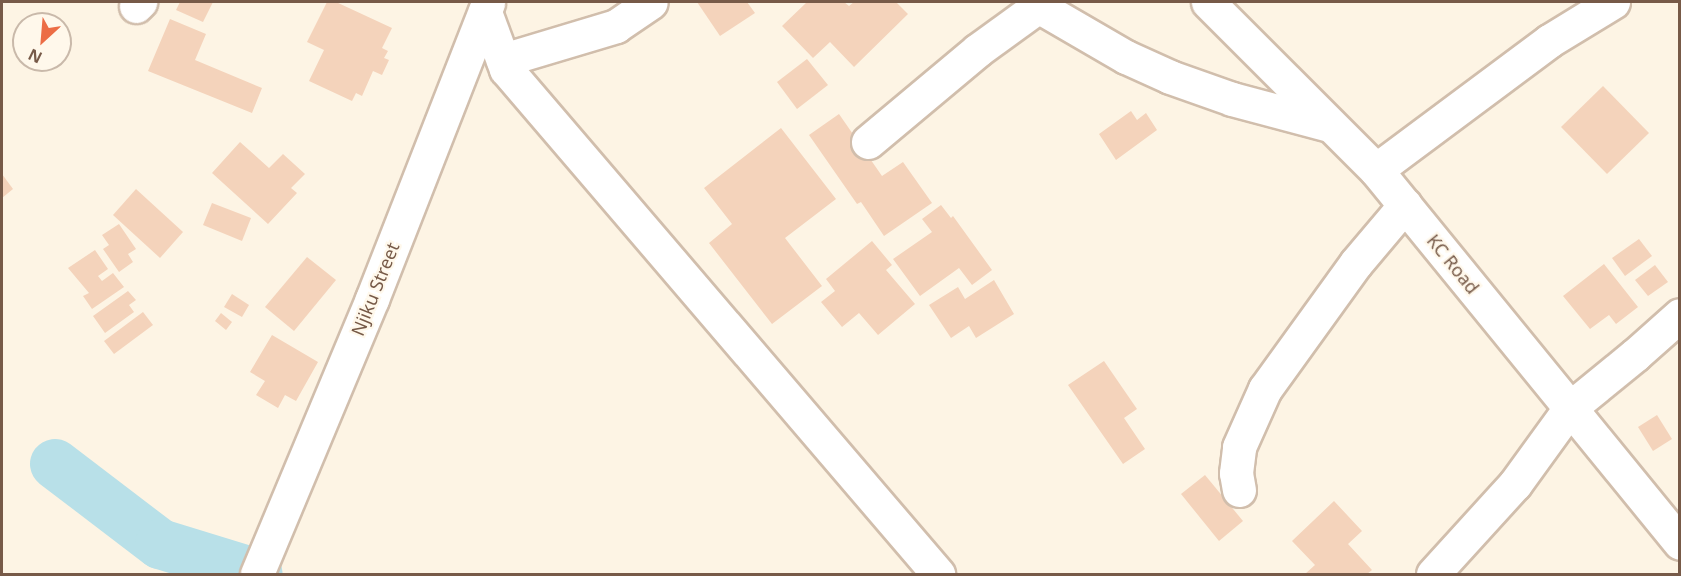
<!DOCTYPE html>
<html>
<head>
<meta charset="utf-8">
<style>
	body { margin:0 }
	#map { position:relative; width:1681px; height:576px; overflow:hidden; background:#fdf4e4; font-family:"Noto Sans",sans-serif }
	div>[style] { position:absolute }
	.river>* { height:50px; margin:-25px; padding:0 25px; transform-origin:25px; border-radius:25px; background:#b8e0e8 }
	.building>* { inset:0; background:#f4d3bb }
	.roads { filter:drop-shadow(2px 0 #d1beac) drop-shadow(-2px 0 #d1beac) drop-shadow(0 2px #d1beac) drop-shadow(0 -2px #d1beac) }
	.street>* { height:33px; margin:-16.5px; padding:0 16.5px; transform-origin:16.5px; border-radius:16.5px; background:#fff }
	span { translate:-50% -50%; white-space:nowrap; text-align:center; line-height:1.15; -webkit-text-stroke:4.5px #fff8eb; paint-order:stroke }
	.street-label { font-size:18px; color:#775a48 }
	.frame { position:absolute; inset:0; border:3px solid #775a48; pointer-events:none }
	.north { position:absolute; left:12px; top:12px; width:60px; height:60px; box-sizing:border-box; background:#fff8eb; border:2px solid #c9b9aa; border-radius:50%; rotate:206deg; font-size:16px; font-weight:700; line-height:24px; text-align:center; color:#775a48 }
	.north::after { content:''; display:block; margin:auto; width:21px; height:27px; background:#ec6d45; clip-path:polygon(50% 0,100% 100%,50% 72%,0 100%) }
</style>
</head>
<body>
<div id="map">
	<div class="river">
		<div style="left:55px;top:464px;width:132px;rotate:37.3deg"></div>
		<div style="left:160px;top:544px;width:102px;rotate:17deg"></div>
	</div>
	<div class="building">
		<div style="clip-path:polygon(180px 2px,213px 2px,203px 22px,176px 10px)"></div>
		<div style="clip-path:polygon(327px 2px,336px 2px,392px 28px,382px 48px,388px 51px,384px 58px,389px 60px,382px 75px,373px 71px,362px 96px,356px 93px,352px 101px,309px 81px,324px 50px,307px 42px)"></div>
		<div style="clip-path:polygon(697px 2px,747px 2px,755px 13px,720px 36px)"></div>
		<div style="clip-path:polygon(807px 2px,844px 2px,849px 6px,854px 2px,896px 2px,908px 14px,854px 67px,830px 42px,813px 58px,782px 26px)"></div>
		<div style="clip-path:polygon(170px 19px,206px 34px,195px 60px,262px 88px,252px 113px,148px 71px)"></div>
		<div style="clip-path:polygon(807px 59px,828px 85px,797px 109px,777px 82px)"></div>
		<div style="clip-path:polygon(1603px 86px,1649px 133px,1607px 174px,1561px 127px)"></div>
		<div style="clip-path:polygon(1131px 111px,1137px 120px,1146px 113px,1157px 130px,1116px 160px,1099px 134px)"></div>
		<div style="clip-path:polygon(839px 114px,882px 176px,903px 162px,932px 203px,884px 236px,861px 202px,857px 204px,809px 135px)"></div>
		<div style="clip-path:polygon(781px 128px,836px 199px,785px 238px,822px 286px,772px 324px,709px 243px,732px 224px,704px 188px)"></div>
		<div style="clip-path:polygon(240px 142px,269px 168px,283px 154px,305px 174px,291px 188px,297px 193px,268px 224px,212px 173px)"></div>
		<div style="clip-path:polygon(2px 174px,13px 189px,2px 198px)"></div>
		<div style="clip-path:polygon(136px 189px,183px 232px,160px 258px,113px 215px)"></div>
		<div style="clip-path:polygon(212px 203px,251px 218px,242px 241px,203px 225px)"></div>
		<div style="clip-path:polygon(941px 205px,951px 218px,953px 216px,992px 270px,972px 285px,959px 268px,920px 296px,893px 259px,932px 232px,922px 219px)"></div>
		<div style="clip-path:polygon(119px 224px,136px 249px,128px 254px,133px 262px,119px 272px,103px 249px,109px 245px,102px 235px)"></div>
		<div style="clip-path:polygon(1639px 239px,1652px 256px,1625px 276px,1612px 258px)"></div>
		<div style="clip-path:polygon(872px 241px,892px 265px,886px 270px,915px 304px,878px 335px,859px 313px,842px 327px,821px 302px,835px 291px,826px 279px)"></div>
		<div style="clip-path:polygon(95px 250px,108px 269px,98px 276px,102px 281px,113px 273px,124px 287px,92px 309px,83px 296px,89px 293px,68px 268px)"></div>
		<div style="clip-path:polygon(307px 257px,336px 280px,294px 331px,265px 307px)"></div>
		<div style="clip-path:polygon(1604px 264px,1638px 307px,1616px 324px,1609px 315px,1590px 329px,1563px 296px)"></div>
		<div style="clip-path:polygon(1655px 265px,1668px 282px,1648px 296px,1635px 280px)"></div>
		<div style="clip-path:polygon(994px 280px,1014px 314px,976px 338px,969px 326px,951px 338px,929px 305px,958px 287px,965px 299px)"></div>
		<div style="clip-path:polygon(128px 291px,136px 300px,129px 305px,134px 312px,105px 333px,93px 316px)"></div>
		<div style="clip-path:polygon(232px 294px,249px 305px,242px 317px,224px 307px)"></div>
		<div style="clip-path:polygon(143px 312px,153px 325px,114px 354px,104px 341px)"></div>
		<div style="clip-path:polygon(221px 313px,232px 322px,226px 330px,215px 321px)"></div>
		<div style="clip-path:polygon(272px 335px,318px 362px,296px 401px,285px 395px,278px 408px,256px 395px,265px 381px,250px 372px)"></div>
		<div style="clip-path:polygon(1104px 361px,1137px 409px,1124px 418px,1145px 449px,1123px 464px,1068px 385px)"></div>
		<div style="clip-path:polygon(1657px 415px,1672px 439px,1653px 451px,1638px 427px)"></div>
		<div style="clip-path:polygon(1205px 475px,1243px 521px,1219px 541px,1181px 494px)"></div>
		<div style="clip-path:polygon(1334px 501px,1362px 531px,1348px 544px,1372px 570px,1367px 574px,1305px 574px,1315px 565px,1292px 541px)"></div>
	</div>
	<div class="roads">
		<div class="street">
			<div style="left:1208px;top:2px;width:238px;rotate:45deg"></div>
			<div style="left:1376px;top:170px;width:481px;rotate:50.8deg"></div>
			<div style="left:136px;top:6px;width:6px;rotate:-45deg"></div>
			<div style="left:1038px;top:6px;width:102px;rotate:30.1deg"></div>
			<div style="left:1126px;top:57px;width:48px;rotate:24.4deg"></div>
			<div style="left:1170px;top:77px;width:66px;rotate:19.5deg"></div>
			<div style="left:1232px;top:99px;width:101px;rotate:14.9deg"></div>
			<div style="left:485px;top:12px;width:61px;rotate:69.8deg"></div>
			<div style="left:506px;top:69px;width:665px;rotate:49.45deg"></div>
			<div style="left:503px;top:60px;width:118px;rotate:-16.7deg"></div>
			<div style="left:616px;top:26px;width:42px;rotate:-34.4deg"></div>
			<div style="left:868px;top:142px;width:143px;rotate:-39.9deg"></div>
			<div style="left:978px;top:50px;width:82px;rotate:-36deg"></div>
			<div style="left:1376px;top:170px;width:216px;rotate:-36.7deg"></div>
			<div style="left:1549px;top:41px;width:75px;rotate:-31.4deg"></div>
			<div style="left:1239px;top:490px;width:17px;rotate:-100deg"></div>
			<div style="left:1236px;top:473px;width:26px;rotate:-83deg"></div>
			<div style="left:1239px;top:447px;width:64px;rotate:-65.9deg"></div>
			<div style="left:1265px;top:389px;width:155px;rotate:-54.2deg"></div>
			<div style="left:1356px;top:263px;width:76px;rotate:-49.8deg"></div>
			<div style="left:257px;top:574px;width:298px;rotate:-67.3deg"></div>
			<div style="left:372px;top:299px;width:318px;rotate:-68.6deg"></div>
			<div style="left:1433px;top:574px;width:122px;rotate:-47.7deg"></div>
			<div style="left:1515px;top:484px;width:94px;rotate:-54.1deg"></div>
			<div style="left:1570px;top:408px;width:84px;rotate:-39.2deg"></div>
			<div style="left:1635px;top:355px;width:60px;rotate:-41.6deg"></div>
		</div>
	</div>
	<div class="street-label">
		<span style="left:1453px;top:264px;rotate:51deg">KC Road</span>
		<span style="left:375px;top:289px;rotate:-68deg">Njiku Street</span>
	</div>
	<div class="frame"></div>
	<div class="north">N</div>
</div>
</body>
</html>
